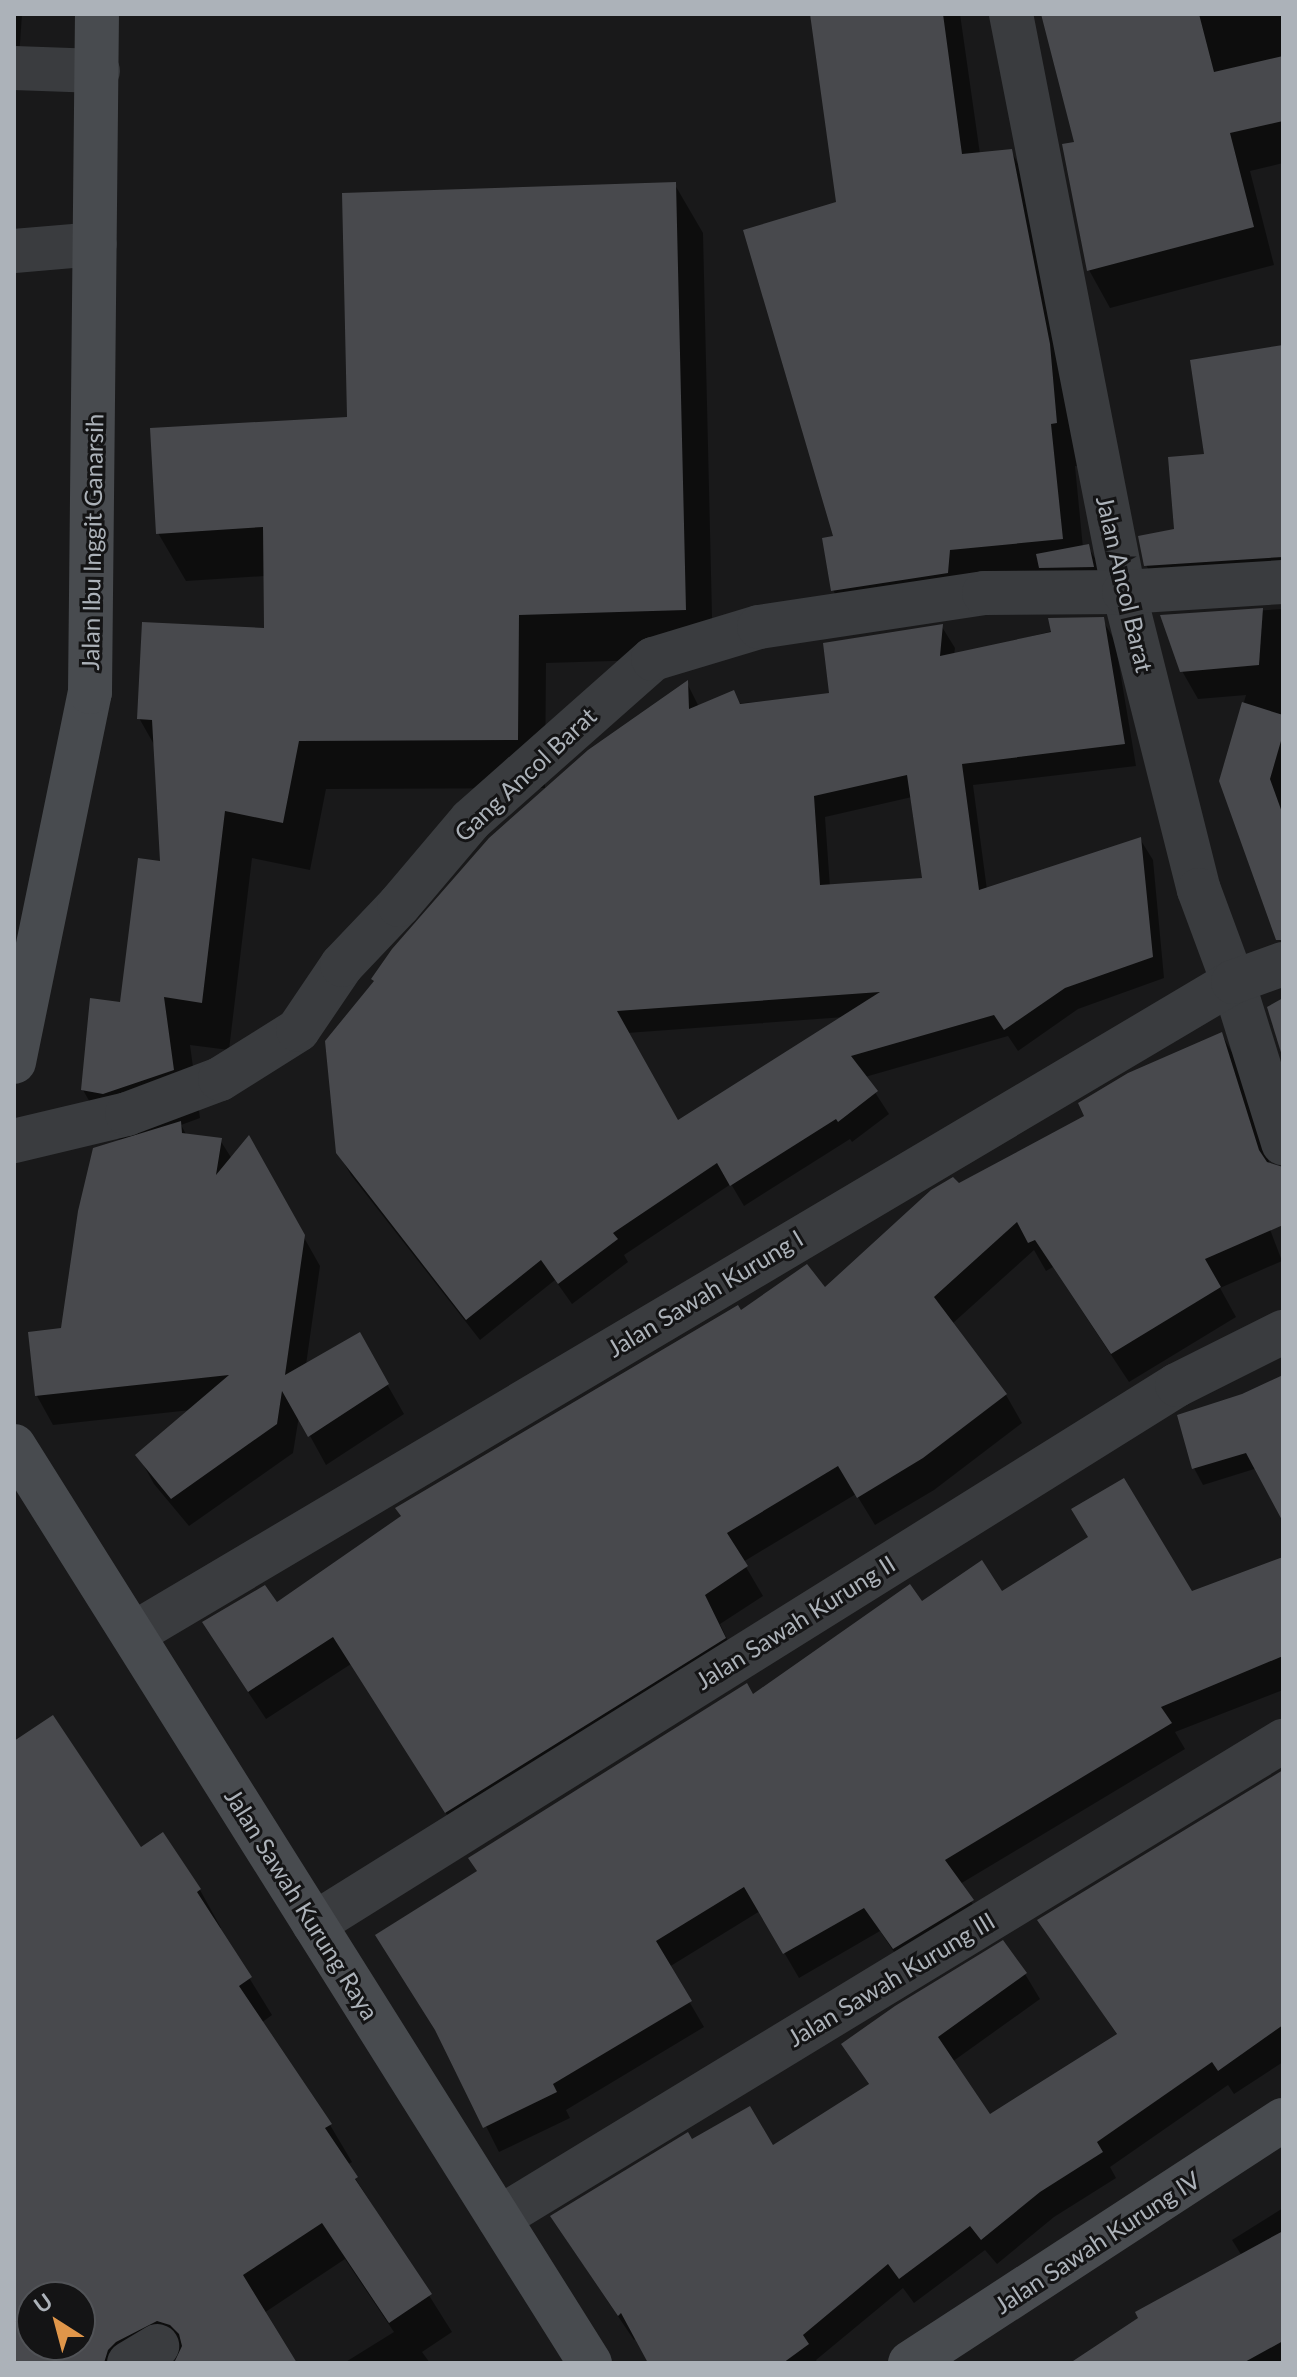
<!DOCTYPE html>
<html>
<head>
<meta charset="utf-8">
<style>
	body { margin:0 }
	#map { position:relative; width:1297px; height:2377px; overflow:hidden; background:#19191a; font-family:Lato,sans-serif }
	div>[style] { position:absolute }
	.shadow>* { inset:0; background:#0007 }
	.building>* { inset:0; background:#48494d }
	.street>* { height:44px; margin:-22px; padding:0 22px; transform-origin:22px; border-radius:22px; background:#3a3c3f }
	.secondary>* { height:44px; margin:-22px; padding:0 22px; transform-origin:22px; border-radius:22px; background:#484b4f }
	span { translate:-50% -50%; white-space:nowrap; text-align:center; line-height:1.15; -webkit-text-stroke:6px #141415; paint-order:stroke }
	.street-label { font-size:24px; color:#acb2b9 }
	.frame { position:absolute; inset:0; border:16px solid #acb2b9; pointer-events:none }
	.north { position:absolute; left:16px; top:2281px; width:80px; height:80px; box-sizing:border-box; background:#141415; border:2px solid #515357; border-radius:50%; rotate:324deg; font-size:22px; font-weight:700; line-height:32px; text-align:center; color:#acb2b9 }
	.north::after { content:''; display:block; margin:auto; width:28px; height:36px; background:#e0964a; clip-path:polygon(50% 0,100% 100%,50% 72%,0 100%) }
</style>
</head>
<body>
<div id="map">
	<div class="shadow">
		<div style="clip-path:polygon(14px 14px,22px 14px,17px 87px,14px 87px)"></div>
		<div style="clip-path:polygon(812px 14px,960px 14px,980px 154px,1011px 151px,1035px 194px,1080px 466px,1075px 466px,1083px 548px,1088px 547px,1098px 563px,1102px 583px,857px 633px,833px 590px,838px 203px)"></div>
		<div style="clip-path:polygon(1043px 14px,1283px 14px,1283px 163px,1250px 171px,1274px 265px,1110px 308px,1089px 270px,1076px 144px)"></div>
		<div style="clip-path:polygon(675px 185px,703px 233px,713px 658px,546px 663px,545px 788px,326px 789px,310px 870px,252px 858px,229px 1050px,190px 1045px,200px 1118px,181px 1125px,187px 1136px,220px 1140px,232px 1159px,248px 1138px,320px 1266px,306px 1365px,359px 1335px,404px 1414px,326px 1465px,299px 1416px,293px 1453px,189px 1526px,154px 1484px,138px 1455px,191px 1410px,53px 1425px,37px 1396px,63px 1330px,124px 1140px,110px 1138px,83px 1090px,122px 1004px,162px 863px,156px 748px,139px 718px,266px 630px,265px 576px,186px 581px,158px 533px,349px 419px)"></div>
		<div style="clip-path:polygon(1283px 347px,1283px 585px,1162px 593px,1146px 565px,1176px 531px,1206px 456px)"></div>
		<div style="clip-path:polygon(1283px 609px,1283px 919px,1221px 781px,1246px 695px,1198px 699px,1182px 671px,1162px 617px)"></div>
		<div style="clip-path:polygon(evenodd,1102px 619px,1115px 641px,1136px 766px,973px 785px,987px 890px,1140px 839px,1153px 860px,1164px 978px,1078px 1009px,1018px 1051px,1008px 1036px,865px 1077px,889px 1114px,852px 1142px,850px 1139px,744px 1206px,731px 1184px,624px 1255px,628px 1262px,572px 1304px,555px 1280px,480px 1340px,351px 1175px,338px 1153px,687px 683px,699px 707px,832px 695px,942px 627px,955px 648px,954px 655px,1102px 619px,912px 797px,925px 880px,830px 887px,825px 817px,912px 797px,1102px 619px,845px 1017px,678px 1122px,627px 1033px,845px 1017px)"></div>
		<div style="clip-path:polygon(1222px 1035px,1238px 1063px,1270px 1165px,1283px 1188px,1283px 1195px,1261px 1206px,1282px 1261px,1220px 1288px,1236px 1317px,1129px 1382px,1053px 1267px,1046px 1271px,1034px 1250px,952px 1324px,1006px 1395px,1022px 1423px,934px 1490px,875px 1525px,856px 1494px,743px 1562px,763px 1596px,720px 1624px,740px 1667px,463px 1840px,351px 1664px,266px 1719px,221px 1651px,741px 1313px,824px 1290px,958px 1185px,1087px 1116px)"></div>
		<div style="clip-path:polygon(1283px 1432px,1283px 1460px,1203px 1485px,1194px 1468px)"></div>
		<div style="clip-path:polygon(1283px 1559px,1283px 1690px,1175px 1732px,1185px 1749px,960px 1884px,986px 1925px,908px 1973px,880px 1931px,799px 1978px,760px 1911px,669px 1967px,704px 2027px,566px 2110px,570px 2118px,499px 2152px,442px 2039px,753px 1696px,921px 1603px,1002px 1594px,1191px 1593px)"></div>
		<div style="clip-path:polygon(evenodd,14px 1744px,141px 1850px,162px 1835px,200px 1890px,221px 1928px,219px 1929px,272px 2015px,261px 2023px,330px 2125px,352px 2162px,347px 2165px,452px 2332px,422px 2352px,430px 2363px,344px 2363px,394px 2332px,345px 2259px,264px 2313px,295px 2363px,177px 2363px,182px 2358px,164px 2363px,14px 2363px,14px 1744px,32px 2297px,80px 2297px,80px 2345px,32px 2345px,32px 2297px)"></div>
		<div style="clip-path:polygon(1283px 1773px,1283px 2062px,1234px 2094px,1228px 2085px,1110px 2167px,1116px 2178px,1054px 2217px,997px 2264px,985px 2250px,914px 2303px,903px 2288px,816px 2360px,818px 2363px,650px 2363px,637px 2338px,634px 2340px,568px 2242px,692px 2142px,773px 2148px,870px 2086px,844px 2045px,1025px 1974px,1040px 1999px,952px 2062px,990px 2116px,1118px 2036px,1040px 1920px)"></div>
		<div style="clip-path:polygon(1283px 2208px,1283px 2363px,1074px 2363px,1242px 2256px,1232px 2240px)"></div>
	</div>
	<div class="building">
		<div style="clip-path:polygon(810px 14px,943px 14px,962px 154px,1012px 149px,1050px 344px,1057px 423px,1051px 424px,1063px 539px,950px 550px,948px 573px,831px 591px,822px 538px,833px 536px,743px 230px,836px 202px)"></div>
		<div style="clip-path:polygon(1041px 14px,1199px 14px,1214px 72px,1283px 56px,1283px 121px,1230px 133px,1254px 227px,1087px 271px,1062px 144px,1074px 142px)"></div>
		<div style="clip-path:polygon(676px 182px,686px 610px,519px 615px,518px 740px,299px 741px,283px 823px,225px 811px,202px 1003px,164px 997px,174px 1070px,103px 1094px,81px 1090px,90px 998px,120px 1002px,138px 858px,160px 861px,152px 720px,137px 719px,142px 622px,264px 628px,263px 527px,156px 534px,150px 428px,347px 417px,342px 193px)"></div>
		<div style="clip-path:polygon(1283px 345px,1283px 557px,1144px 566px,1138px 536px,1174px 529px,1168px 457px,1204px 454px,1190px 360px)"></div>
		<div style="clip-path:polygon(1089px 544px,1094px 567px,1039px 568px,1036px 554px)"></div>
		<div style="clip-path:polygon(1263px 608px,1259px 665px,1180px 672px,1160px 615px)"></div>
		<div style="clip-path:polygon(evenodd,1104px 617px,1125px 744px,962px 764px,979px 890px,1141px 837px,1153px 957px,1065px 988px,1004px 1030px,994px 1015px,851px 1056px,878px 1091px,838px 1122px,836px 1119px,730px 1186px,717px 1163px,613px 1233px,618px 1239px,558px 1284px,541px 1260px,466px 1320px,336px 1153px,325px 1041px,374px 981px,371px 979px,392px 949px,489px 838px,588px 750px,688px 680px,689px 709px,734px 690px,740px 704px,829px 693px,823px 643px,943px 624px,940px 656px,1051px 632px,1048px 618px,1104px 617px,907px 775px,922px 878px,820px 885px,814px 796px,907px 775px,1104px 617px,880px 992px,678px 1120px,617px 1011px,880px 992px)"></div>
		<div style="clip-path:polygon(1242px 702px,1283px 715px,1283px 734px,1270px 779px,1283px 815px,1283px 940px,1276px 940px,1219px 781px)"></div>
		<div style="clip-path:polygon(1283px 998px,1283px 1059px,1267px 1007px)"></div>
		<div style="clip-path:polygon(1222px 1032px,1259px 1150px,1267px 1162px,1283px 1167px,1283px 1225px,1205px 1259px,1221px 1287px,1111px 1354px,1035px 1240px,1028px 1243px,1017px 1222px,934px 1297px,1007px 1394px,923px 1458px,857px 1498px,838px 1466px,727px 1533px,748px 1566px,705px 1595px,726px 1638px,445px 1813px,333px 1637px,248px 1692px,202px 1622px,265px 1585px,277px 1602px,401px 1516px,395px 1508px,738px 1305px,741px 1310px,807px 1264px,825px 1287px,931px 1190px,953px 1177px,959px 1183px,1084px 1116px,1078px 1103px,1128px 1073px)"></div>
		<div style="clip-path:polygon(181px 1121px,182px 1133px,222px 1138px,216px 1175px,249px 1135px,305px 1235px,285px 1375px,360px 1332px,389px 1384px,308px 1437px,282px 1391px,277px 1424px,171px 1499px,135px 1455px,229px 1375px,35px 1396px,28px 1332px,61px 1328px,78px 1211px,93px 1148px)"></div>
		<div style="clip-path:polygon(1283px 1375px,1283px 1522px,1246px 1453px,1192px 1469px,1177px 1415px,1242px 1394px)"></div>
		<div style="clip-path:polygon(1124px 1478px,1192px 1591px,1283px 1557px,1283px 1656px,1161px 1707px,1172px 1723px,945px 1860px,974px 1900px,893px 1949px,864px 1908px,783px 1954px,744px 1887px,656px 1941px,692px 2001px,553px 2084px,557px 2092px,483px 2128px,435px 2030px,375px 1935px,477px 1871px,468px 1858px,747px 1683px,753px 1694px,910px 1584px,922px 1601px,982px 1560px,1002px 1591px,1088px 1537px,1071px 1509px)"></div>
		<div style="clip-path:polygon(evenodd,53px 1715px,141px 1847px,163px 1832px,201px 1889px,197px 1892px,252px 1977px,239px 1986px,332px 2124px,325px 2128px,358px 2177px,355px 2179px,432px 2294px,389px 2323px,322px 2223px,243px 2275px,297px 2363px,174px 2363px,182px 2346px,179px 2334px,170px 2325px,157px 2321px,116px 2342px,108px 2350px,104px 2363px,14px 2363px,14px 1741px,53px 1715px,32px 2297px,80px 2297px,80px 2345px,32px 2345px,32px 2297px)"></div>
		<div style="clip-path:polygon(1283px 1770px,1283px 2025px,1218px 2071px,1212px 2062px,1097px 2142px,1103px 2152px,1040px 2192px,981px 2240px,970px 2226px,899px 2279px,888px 2264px,803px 2335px,809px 2344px,783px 2363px,648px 2363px,621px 2313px,618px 2316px,550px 2216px,688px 2132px,692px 2139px,750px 2106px,773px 2145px,869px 2084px,841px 2044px,895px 2006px,1003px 1940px,1027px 1973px,938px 2037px,990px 2114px,1117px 2034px,1037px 1920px)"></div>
		<div style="clip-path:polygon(1283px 2231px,1283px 2341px,1243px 2363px,1070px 2363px,1138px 2318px,1135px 2312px)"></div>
	</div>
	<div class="street">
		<div style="left:1011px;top:14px;width:589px;rotate:78.94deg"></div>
		<div style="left:1124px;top:592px;width:307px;rotate:75.9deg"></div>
		<div style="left:1199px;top:890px;width:98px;rotate:69.7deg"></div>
		<div style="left:1233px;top:982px;width:169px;rotate:72.7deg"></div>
		<div style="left:14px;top:68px;width:84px;rotate:2deg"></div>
		<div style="left:14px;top:251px;width:81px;rotate:-4.9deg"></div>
		<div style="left:14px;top:1141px;width:116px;rotate:-13.4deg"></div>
		<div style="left:127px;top:1114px;width:99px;rotate:-20.6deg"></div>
		<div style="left:220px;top:1079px;width:92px;rotate:-32.1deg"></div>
		<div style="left:298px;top:1030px;width:78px;rotate:-55.9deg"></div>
		<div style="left:342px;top:965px;width:83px;rotate:-46.5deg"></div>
		<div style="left:399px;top:905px;width:111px;rotate:-49.7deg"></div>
		<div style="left:471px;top:820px;width:243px;rotate:-41.5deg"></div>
		<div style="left:653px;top:659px;width:111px;rotate:-16.8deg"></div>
		<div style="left:759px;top:627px;width:228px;rotate:-8.6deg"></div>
		<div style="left:984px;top:593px;width:140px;rotate:-0.4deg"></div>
		<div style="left:1124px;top:592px;width:159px;rotate:-3.6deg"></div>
		<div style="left:133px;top:1634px;width:1279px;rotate:-30.66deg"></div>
		<div style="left:1233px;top:982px;width:53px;rotate:-19.8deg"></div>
		<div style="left:314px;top:1924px;width:1017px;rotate:-31.99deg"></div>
		<div style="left:1177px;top:1385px;width:119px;rotate:-26.6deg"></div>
		<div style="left:499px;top:2218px;width:918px;rotate:-31.32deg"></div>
		<div style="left:129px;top:2363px;width:33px;rotate:-31deg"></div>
	</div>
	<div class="secondary">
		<div style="left:14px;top:1062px;width:378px;rotate:-78.4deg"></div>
		<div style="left:90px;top:692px;width:678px;rotate:-89.41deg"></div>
		<div style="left:14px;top:1446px;width:1083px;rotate:57.87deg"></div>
		<div style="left:910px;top:2363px;width:445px;rotate:-33.1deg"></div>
	</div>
	<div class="street-label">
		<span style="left:92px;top:542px;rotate:-89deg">Jalan Ibu Inggit Ganarsih</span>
		<span style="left:1125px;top:584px;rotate:77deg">Jalan Ancol Barat</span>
		<span style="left:525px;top:774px;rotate:-43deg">Gang Ancol Barat</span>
		<span style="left:705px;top:1293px;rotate:-31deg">Jalan Sawah Kurung I</span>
		<span style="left:795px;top:1622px;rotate:-32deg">Jalan Sawah Kurung II</span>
		<span style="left:302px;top:1904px;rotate:58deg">Jalan Sawah Kurung Raya</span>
		<span style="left:891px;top:1979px;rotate:-31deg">Jalan Sawah Kurung III</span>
		<span style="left:1097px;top:2242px;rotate:-33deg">Jalan Sawah Kurung IV</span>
	</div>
	<div class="frame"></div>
	<div class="north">U</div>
</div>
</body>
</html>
